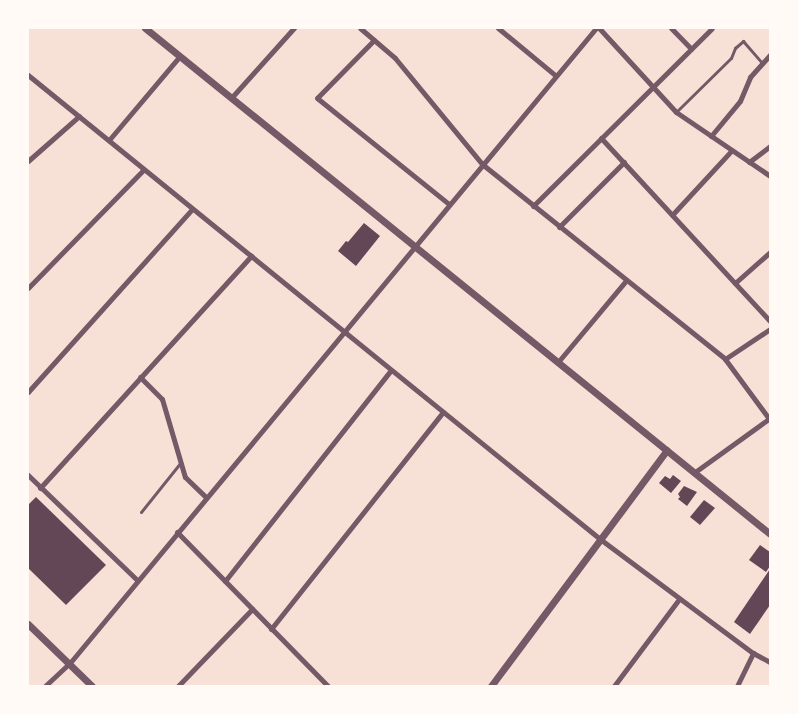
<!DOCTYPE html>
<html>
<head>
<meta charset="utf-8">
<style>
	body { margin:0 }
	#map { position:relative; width:798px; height:714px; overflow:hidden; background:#f7e1d7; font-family:Figtree,sans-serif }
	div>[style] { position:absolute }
	.building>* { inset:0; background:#644757 }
	.service>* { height:3px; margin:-1.5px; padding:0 1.5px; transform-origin:1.5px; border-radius:1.5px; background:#755966 }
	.minor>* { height:5px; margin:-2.5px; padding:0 2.5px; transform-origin:2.5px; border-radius:2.5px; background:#755966 }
	.tertiary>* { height:7px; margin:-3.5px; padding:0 3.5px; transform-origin:3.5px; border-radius:3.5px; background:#755966 }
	span { translate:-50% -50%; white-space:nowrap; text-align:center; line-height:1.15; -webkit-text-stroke:4px #fffaf5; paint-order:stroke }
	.frame { position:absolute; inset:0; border:29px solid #fffaf5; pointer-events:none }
</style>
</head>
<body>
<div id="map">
	<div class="building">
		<div style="clip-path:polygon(364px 223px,380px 236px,356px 266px,338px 251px,346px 241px,348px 242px)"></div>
		<div style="clip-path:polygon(673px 475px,681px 481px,671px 493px,659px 483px,665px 476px,670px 479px)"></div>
		<div style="clip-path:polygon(684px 486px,697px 492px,687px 506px,678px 499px,680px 497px,678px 494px)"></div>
		<div style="clip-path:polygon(36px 497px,106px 565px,66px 605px,28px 568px,28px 505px)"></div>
		<div style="clip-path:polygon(704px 500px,715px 508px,700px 525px,690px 517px)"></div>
		<div style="clip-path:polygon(760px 545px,770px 552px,770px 566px,766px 572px,749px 560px)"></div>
		<div style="clip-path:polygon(770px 569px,770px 605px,750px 634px,734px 622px)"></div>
	</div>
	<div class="service">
		<div style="left:676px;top:112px;width:77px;rotate:-44.5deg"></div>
		<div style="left:731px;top:58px;width:11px;rotate:-68deg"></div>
		<div style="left:735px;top:48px;width:11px;rotate:-41deg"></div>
		<div style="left:743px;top:41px;width:29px;rotate:49deg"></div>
		<div style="left:141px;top:512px;width:64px;rotate:-51.3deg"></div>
	</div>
	<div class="minor">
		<div style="left:360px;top:28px;width:46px;rotate:40.6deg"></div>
		<div style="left:395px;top:58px;width:137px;rotate:50.6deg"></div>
		<div style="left:482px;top:164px;width:312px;rotate:38.7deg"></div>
		<div style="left:725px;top:359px;width:76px;rotate:53.6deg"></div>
		<div style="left:498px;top:28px;width:74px;rotate:39.5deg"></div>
		<div style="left:599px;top:28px;width:114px;rotate:47.5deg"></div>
		<div style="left:676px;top:112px;width:114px;rotate:34.2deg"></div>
		<div style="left:671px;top:28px;width:29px;rotate:46deg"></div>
		<div style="left:374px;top:40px;width:81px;rotate:134.5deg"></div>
		<div style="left:317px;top:98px;width:169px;rotate:38.8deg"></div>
		<div style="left:28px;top:75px;width:737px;rotate:39.05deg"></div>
		<div style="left:600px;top:539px;width:191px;rotate:36.7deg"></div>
		<div style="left:753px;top:653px;width:19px;rotate:28deg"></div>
		<div style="left:232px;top:97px;width:93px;rotate:-48.1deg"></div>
		<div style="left:711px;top:136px;width:45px;rotate:-50.4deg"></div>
		<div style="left:740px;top:101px;width:26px;rotate:-67deg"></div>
		<div style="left:750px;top:77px;width:30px;rotate:-48deg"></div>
		<div style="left:601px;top:138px;width:249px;rotate:47.3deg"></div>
		<div style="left:109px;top:140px;width:110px;rotate:-49.8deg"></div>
		<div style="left:28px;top:161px;width:68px;rotate:-41.4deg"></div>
		<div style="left:749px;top:162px;width:26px;rotate:-37deg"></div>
		<div style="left:533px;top:206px;width:252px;rotate:-44.8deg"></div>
		<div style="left:672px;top:215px;width:88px;rotate:-47.3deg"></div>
		<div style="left:559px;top:227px;width:92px;rotate:-45deg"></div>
		<div style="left:735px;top:283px;width:47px;rotate:-41.5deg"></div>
		<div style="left:28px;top:288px;width:165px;rotate:-45.7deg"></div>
		<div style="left:725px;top:359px;width:54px;rotate:-33.7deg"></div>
		<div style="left:558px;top:362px;width:104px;rotate:-50.1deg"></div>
		<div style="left:140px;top:377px;width:31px;rotate:45deg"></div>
		<div style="left:162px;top:399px;width:81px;rotate:73.6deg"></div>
		<div style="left:185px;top:477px;width:29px;rotate:44deg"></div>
		<div style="left:28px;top:392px;width:246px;rotate:-48.1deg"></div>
		<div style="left:695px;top:472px;width:92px;rotate:-35.8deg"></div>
		<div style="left:28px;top:475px;width:151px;rotate:43.9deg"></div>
		<div style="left:40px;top:488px;width:314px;rotate:-47.7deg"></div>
		<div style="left:177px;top:532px;width:216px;rotate:45.6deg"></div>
		<div style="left:225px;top:581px;width:268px;rotate:-51.8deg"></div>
		<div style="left:271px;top:629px;width:277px;rotate:-51.6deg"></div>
		<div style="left:45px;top:686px;width:33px;rotate:-43deg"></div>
		<div style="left:69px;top:664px;width:826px;rotate:-50.35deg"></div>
		<div style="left:178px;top:686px;width:107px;rotate:-46.1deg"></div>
		<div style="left:614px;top:686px;width:109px;rotate:-53.2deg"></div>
		<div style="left:737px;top:686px;width:37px;rotate:-64deg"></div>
	</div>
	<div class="tertiary">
		<div style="left:145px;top:28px;width:804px;rotate:38.99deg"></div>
		<div style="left:28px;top:624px;width:89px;rotate:44.1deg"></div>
		<div style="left:491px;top:686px;width:294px;rotate:-53.3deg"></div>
	</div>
	<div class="frame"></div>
</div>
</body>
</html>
